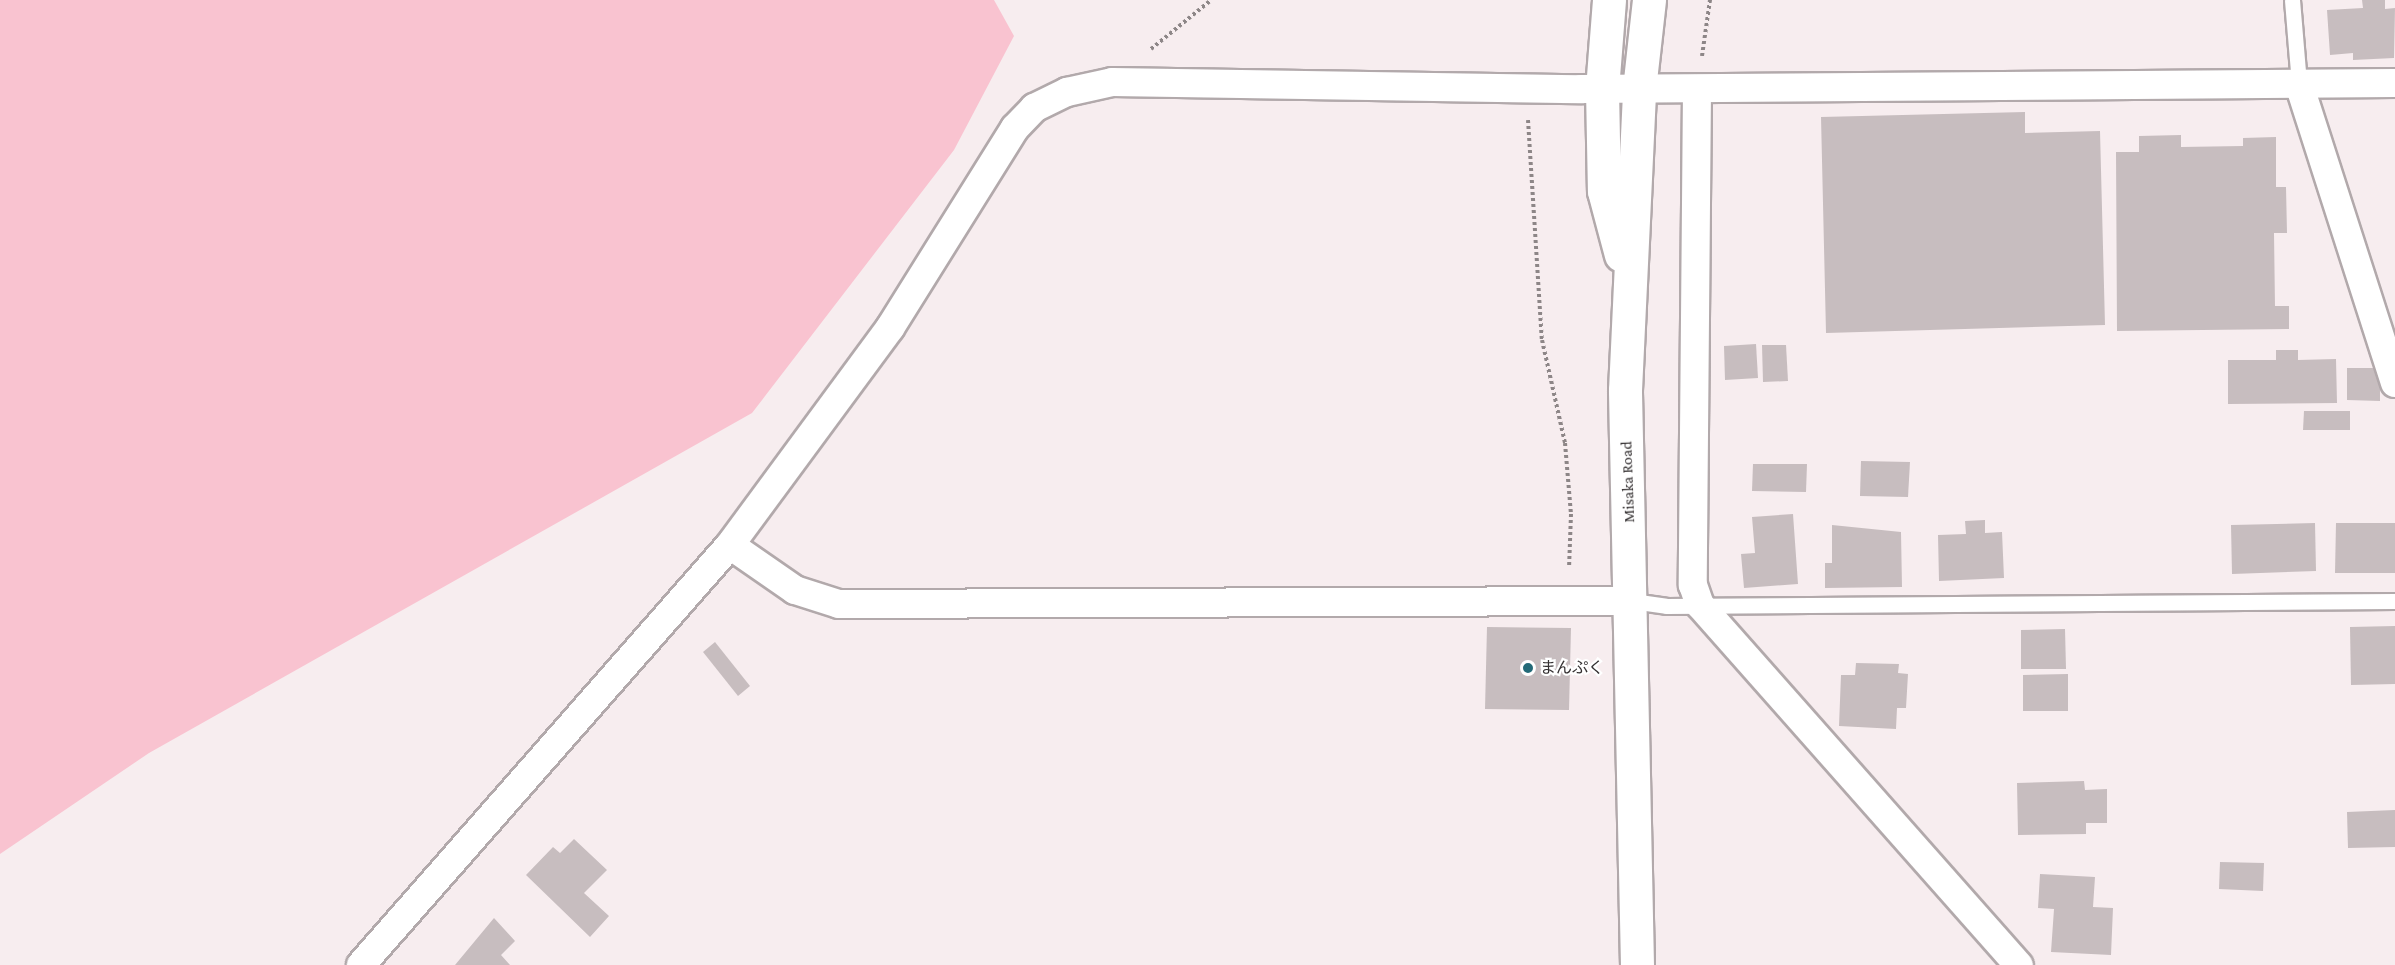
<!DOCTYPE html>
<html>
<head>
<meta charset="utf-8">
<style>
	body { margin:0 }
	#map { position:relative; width:2395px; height:965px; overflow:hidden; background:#f7edef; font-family:"Crimson Pro","Noto Sans JP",serif }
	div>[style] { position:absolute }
	.green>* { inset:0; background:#f9c3d0 }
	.building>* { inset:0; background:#c7bdbf }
	.path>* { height:4px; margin-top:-2px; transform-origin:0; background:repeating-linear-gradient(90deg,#8d8687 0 3px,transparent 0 6px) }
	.roads { filter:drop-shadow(2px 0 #b2a9ab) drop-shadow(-2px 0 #b2a9ab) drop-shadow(0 2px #b2a9ab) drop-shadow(0 -2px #b2a9ab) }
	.service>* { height:15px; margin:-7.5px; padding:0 7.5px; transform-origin:7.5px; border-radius:7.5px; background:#fff }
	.minor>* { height:28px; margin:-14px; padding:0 14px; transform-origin:14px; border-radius:14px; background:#fff }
	.trunk>* { height:33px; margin:-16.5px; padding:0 16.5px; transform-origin:16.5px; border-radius:16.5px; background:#fff }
	.dots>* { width:16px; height:16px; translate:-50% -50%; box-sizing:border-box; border:3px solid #fff; border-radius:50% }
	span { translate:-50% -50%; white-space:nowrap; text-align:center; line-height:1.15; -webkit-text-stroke:4.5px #fff; paint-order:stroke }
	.street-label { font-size:16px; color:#343031 }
	.poi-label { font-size:16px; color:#343031 }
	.left { translate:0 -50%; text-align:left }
</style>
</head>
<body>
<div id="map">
	<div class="green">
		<div style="clip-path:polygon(0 0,994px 0,1014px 36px,954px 150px,752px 413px,149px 753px,0 854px)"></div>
	</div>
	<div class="building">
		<div style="clip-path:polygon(2362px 0,2385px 0,2385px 9px,2395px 8px,2394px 58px,2353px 60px,2353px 53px,2330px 55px,2327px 10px,2363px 8px)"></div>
		<div style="clip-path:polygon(2025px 112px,2025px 133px,2100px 131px,2105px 325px,1826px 333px,1821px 117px)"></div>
		<div style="clip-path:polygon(2181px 135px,2181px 147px,2243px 146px,2243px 138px,2276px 137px,2276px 187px,2286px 187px,2287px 233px,2274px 233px,2275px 306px,2289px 306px,2289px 329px,2117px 331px,2116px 152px,2139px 152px,2139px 136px)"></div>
		<div style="clip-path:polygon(1756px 344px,1758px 378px,1725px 380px,1724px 346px)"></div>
		<div style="clip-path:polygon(1762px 345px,1786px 345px,1788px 381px,1763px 382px)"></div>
		<div style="clip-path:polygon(2276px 350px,2298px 350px,2298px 360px,2336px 359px,2337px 403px,2228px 404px,2228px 360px,2276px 360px)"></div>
		<div style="clip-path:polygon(2347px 368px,2380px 368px,2380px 401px,2347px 400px)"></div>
		<div style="clip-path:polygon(2304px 411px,2350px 411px,2350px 430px,2303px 430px)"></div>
		<div style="clip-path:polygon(1861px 461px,1910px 462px,1908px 497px,1860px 496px)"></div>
		<div style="clip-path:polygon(1753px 464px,1807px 464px,1806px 492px,1752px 491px)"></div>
		<div style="clip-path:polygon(1793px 514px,1798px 584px,1744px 588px,1741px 554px,1755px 553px,1752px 517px)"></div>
		<div style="clip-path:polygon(1985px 520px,1985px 533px,2002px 532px,2004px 578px,1939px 581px,1938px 535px,1966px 534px,1965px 521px)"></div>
		<div style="clip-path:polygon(2315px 523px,2316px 571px,2232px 574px,2231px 525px)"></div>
		<div style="clip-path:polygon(2336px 523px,2395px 523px,2395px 573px,2335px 573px)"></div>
		<div style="clip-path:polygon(1832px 525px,1901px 532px,1902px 587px,1825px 588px,1825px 563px,1832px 563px)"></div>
		<div style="clip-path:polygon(2395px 626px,2395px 684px,2351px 685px,2350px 627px)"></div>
		<div style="clip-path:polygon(1487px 627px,1571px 628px,1569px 710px,1485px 709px)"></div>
		<div style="clip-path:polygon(2065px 629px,2066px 669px,2021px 669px,2021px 630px)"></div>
		<div style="clip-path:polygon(715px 642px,750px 686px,738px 696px,703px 652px)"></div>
		<div style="clip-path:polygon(1856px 663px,1899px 664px,1898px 673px,1908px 674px,1906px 708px,1897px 708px,1896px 729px,1839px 726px,1841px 675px,1855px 675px)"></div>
		<div style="clip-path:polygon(2068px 674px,2068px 711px,2023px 711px,2023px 675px)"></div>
		<div style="clip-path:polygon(2084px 781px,2085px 790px,2107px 789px,2107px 823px,2086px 823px,2086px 834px,2018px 835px,2017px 783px)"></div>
		<div style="clip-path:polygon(2395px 810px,2395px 847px,2348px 848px,2347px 812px)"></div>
		<div style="clip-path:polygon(574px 839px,607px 870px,584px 893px,609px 916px,590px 937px,526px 875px,553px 847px,560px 853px)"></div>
		<div style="clip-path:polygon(2220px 862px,2264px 863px,2263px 891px,2219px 889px)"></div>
		<div style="clip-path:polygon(2040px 874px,2095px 877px,2093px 907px,2113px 908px,2111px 955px,2051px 952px,2054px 909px,2038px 908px)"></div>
		<div style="clip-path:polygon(494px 918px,515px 941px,501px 955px,510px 965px,455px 965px)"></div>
	</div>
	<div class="path">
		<div style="left:1151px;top:49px;width:77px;rotate:-39.2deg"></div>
		<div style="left:1702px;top:56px;width:57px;rotate:-81.9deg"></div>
		<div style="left:1528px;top:120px;width:220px;rotate:86.4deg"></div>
		<div style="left:1542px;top:340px;width:106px;rotate:77.4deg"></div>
		<div style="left:1565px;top:443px;width:71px;rotate:85.2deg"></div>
		<div style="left:1571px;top:514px;width:54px;rotate:92.1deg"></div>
	</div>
	<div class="roads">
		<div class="service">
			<div style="left:2292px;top:0;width:84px;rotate:85.2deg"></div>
			<div style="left:1632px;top:601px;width:34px;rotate:8deg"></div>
			<div style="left:1666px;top:606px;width:729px;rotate:-0.39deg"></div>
		</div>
		<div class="minor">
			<div style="left:2299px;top:84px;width:314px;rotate:72.2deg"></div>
			<div style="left:1697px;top:89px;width:496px;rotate:90.5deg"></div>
			<div style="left:1693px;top:585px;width:21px;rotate:71deg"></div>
			<div style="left:1700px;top:605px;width:481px;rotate:48.5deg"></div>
			<div style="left:730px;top:545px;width:79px;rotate:34.7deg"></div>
			<div style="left:795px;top:590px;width:46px;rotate:17.7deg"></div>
			<div style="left:839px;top:604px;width:793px;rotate:-0.22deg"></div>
			<div style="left:361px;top:965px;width:559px;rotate:-48.7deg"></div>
			<div style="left:730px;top:545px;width:270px;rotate:-53.6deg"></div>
			<div style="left:890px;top:328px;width:236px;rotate:-58deg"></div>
			<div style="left:1015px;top:128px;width:28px;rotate:-46deg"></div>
			<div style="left:1034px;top:108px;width:37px;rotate:-26deg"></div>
			<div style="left:1067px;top:92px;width:46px;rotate:-12.5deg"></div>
			<div style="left:1112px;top:82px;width:469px;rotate:0.9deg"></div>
			<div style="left:1581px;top:89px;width:814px;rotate:-0.42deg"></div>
		</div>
		<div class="trunk">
			<div style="left:1609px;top:0;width:89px;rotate:94.5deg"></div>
			<div style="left:1602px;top:89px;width:102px;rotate:88.9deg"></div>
			<div style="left:1604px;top:191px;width:66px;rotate:75.1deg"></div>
			<div style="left:1637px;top:965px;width:575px;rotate:-91.2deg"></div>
			<div style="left:1625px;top:390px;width:301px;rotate:-87.3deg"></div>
			<div style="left:1639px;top:89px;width:90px;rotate:-83.6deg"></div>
		</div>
	</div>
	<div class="dots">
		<div style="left:1528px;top:668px;background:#236a78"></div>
	</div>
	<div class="street-label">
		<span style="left:1628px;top:482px;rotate:-92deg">Misaka Road</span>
	</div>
	<div class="poi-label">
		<span class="left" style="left:1540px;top:668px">まんぷく</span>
	</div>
</div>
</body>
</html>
